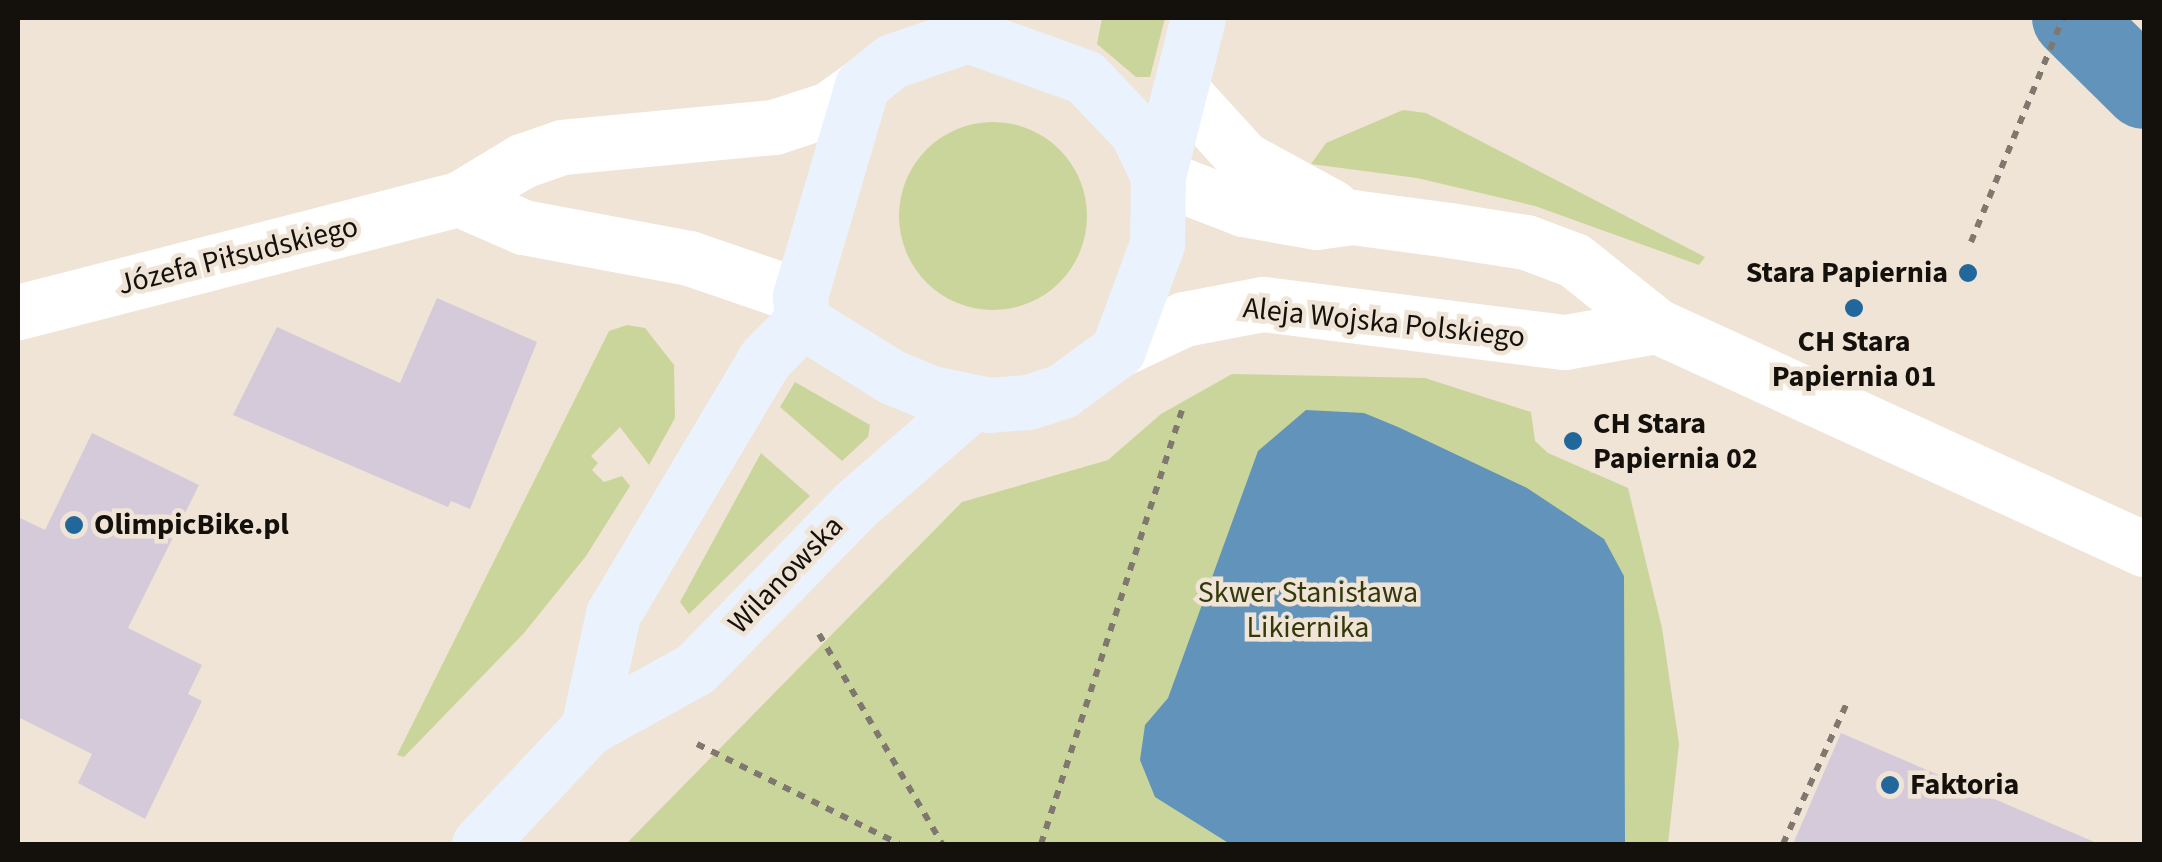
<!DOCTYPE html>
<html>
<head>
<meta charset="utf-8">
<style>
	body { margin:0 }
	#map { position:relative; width:2162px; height:862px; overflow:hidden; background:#f0e4d6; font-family:"Source Sans 3",sans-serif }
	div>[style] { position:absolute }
	.green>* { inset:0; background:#cad59b }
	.round { border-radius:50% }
	.water>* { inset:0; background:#6293ba }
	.canal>* { height:80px; margin:-40px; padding:0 40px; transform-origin:40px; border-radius:40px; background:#6293ba }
	.building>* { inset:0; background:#d5cad9 }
	.path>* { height:6px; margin-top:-3px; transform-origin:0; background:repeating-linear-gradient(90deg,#80786f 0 8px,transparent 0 16px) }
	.tertiary>* { height:55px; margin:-27.5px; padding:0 27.5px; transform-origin:27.5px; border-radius:27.5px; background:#fff }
	.secondary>* { height:55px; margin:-27.5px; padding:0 27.5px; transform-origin:27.5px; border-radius:27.5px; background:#eaf3fd }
	.dots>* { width:28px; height:28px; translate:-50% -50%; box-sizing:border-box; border:5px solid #f0e4d6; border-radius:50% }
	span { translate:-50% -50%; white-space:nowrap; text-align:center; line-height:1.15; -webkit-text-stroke:9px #f0e4d6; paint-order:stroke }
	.street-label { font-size:30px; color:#14100b }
	.poi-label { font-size:30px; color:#14100b; font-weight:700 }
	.right { translate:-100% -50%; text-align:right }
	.left { translate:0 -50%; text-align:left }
	.park-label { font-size:30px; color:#33390b }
	.frame { position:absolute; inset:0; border:20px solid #14100b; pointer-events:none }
</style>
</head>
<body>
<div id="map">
	<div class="green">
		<div style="clip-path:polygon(1102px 18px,1165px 18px,1150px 77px,1136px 77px,1097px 44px)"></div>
		<div style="clip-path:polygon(1403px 110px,1426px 113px,1705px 257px,1699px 265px,1535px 206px,1417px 178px,1311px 164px,1326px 143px)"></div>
		<div class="round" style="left:899px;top:122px;width:188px;height:188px"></div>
		<div style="clip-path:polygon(627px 325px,645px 328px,674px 365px,675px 418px,649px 465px,620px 427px,591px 456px,598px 463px,592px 470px,604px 482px,622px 476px,630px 486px,586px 556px,524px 633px,404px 757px,397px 755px,609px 331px)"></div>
		<div style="clip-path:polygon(1232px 374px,1425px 378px,1531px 412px,1535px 441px,1548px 453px,1628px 488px,1662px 628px,1679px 744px,1668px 844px,626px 844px,962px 502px,1108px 460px,1161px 414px)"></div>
		<div style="clip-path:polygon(795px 382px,870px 425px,868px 437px,842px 461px,780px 407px)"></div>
		<div style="clip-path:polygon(761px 453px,810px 496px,689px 614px,680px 602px)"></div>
	</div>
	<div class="water">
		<div style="clip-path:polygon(1306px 410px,1364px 413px,1398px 427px,1527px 488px,1604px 539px,1624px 576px,1625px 844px,1230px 844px,1155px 797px,1140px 760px,1145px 725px,1168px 698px,1258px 451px)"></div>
	</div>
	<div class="canal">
		<div style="left:2072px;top:18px;width:101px;rotate:44.6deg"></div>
	</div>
	<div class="building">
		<div style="clip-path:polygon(437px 298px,537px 342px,470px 509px,451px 501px,448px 507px,233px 415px,277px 327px,400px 383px)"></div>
		<div style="clip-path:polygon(92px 433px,199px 485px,128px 628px,202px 665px,188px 694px,202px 701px,145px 819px,78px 783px,92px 754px,18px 717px,18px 517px,45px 530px)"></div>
		<div style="clip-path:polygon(1841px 733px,2099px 844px,1793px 844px)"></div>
	</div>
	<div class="path">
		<div style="left:1971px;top:242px;width:242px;rotate:-67.7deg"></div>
		<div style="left:819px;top:634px;width:243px;rotate:59.6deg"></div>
		<div style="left:697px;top:744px;width:225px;rotate:26.3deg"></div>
		<div style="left:1041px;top:844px;width:456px;rotate:-72deg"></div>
		<div style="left:1783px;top:844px;width:157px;rotate:-65.6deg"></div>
	</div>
	<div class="tertiary">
		<div style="left:1183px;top:92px;width:91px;rotate:47.7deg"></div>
		<div style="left:1244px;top:159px;width:100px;rotate:28.6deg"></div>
		<div style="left:1158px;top:176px;width:91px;rotate:21.2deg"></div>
		<div style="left:1243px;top:209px;width:74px;rotate:10.1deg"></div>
		<div style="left:1316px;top:222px;width:36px;rotate:-8deg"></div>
		<div style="left:1352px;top:217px;width:98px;rotate:7.6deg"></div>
		<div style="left:1449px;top:230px;width:78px;rotate:8.9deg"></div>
		<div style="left:1526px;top:242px;width:51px;rotate:20.6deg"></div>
		<div style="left:1574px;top:260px;width:106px;rotate:38.5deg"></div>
		<div style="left:1657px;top:326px;width:536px;rotate:24.6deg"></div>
		<div style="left:459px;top:199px;width:70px;rotate:23.6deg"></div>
		<div style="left:523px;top:227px;width:169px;rotate:10.6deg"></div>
		<div style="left:689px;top:258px;width:117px;rotate:18.9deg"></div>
		<div style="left:18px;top:312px;width:455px;rotate:-14.4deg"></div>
		<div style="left:459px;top:199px;width:74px;rotate:-31.1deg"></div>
		<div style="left:522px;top:161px;width:42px;rotate:-19.3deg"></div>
		<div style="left:562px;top:147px;width:213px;rotate:-5.4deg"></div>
		<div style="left:774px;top:127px;width:58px;rotate:-18.1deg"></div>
		<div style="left:829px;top:109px;width:41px;rotate:-36deg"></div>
		<div style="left:1118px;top:350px;width:73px;rotate:-25.2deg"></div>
		<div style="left:1184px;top:319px;width:80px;rotate:-10.8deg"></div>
		<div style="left:1263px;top:304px;width:304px;rotate:7.2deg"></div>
		<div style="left:1565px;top:342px;width:93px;rotate:-9.9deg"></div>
	</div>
	<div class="secondary">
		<div style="left:968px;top:35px;width:124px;rotate:19.7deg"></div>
		<div style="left:1085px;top:77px;width:76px;rotate:46.6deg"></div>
		<div style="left:1137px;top:132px;width:49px;rotate:64.5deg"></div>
		<div style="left:1158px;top:176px;width:68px;rotate:90.8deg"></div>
		<div style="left:1157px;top:244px;width:113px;rotate:110.2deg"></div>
		<div style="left:1118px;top:350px;width:69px;rotate:143.8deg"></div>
		<div style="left:1062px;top:391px;width:36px;rotate:162deg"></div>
		<div style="left:1028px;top:402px;width:39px;rotate:176deg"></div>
		<div style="left:989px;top:405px;width:59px;rotate:-168.3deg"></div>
		<div style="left:931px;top:393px;width:42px;rotate:-157.7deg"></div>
		<div style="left:892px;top:377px;width:106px;rotate:-148.1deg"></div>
		<div style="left:802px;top:321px;width:25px;rotate:-95deg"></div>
		<div style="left:800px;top:296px;width:220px;rotate:-73.6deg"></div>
		<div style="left:862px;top:85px;width:38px;rotate:-39deg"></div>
		<div style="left:892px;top:61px;width:80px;rotate:-18.9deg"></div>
		<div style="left:1158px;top:176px;width:163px;rotate:-75.8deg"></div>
		<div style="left:588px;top:728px;width:117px;rotate:-77.6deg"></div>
		<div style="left:613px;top:614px;width:297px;rotate:-59.2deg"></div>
		<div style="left:765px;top:359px;width:53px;rotate:-45.8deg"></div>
		<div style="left:479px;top:844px;width:159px;rotate:-46.8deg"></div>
		<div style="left:588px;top:728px;width:122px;rotate:-28.9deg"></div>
		<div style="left:695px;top:669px;width:229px;rotate:-45.7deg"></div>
		<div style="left:855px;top:505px;width:155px;rotate:-41.1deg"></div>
	</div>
	<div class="dots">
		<div style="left:1968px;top:273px;background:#21679b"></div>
		<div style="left:1854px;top:308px;background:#21679b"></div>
		<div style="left:1573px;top:441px;background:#21679b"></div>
		<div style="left:74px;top:525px;background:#21679b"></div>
		<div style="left:1890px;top:785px;background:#21679b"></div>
	</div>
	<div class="street-label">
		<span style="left:238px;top:256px;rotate:-14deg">Józefa Piłsudskiego</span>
		<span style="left:1384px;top:323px;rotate:6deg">Aleja Wojska Polskiego</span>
		<span style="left:786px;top:575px;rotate:-46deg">Wilanowska</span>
	</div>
	<div class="poi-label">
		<span class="right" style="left:1948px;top:273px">Stara Papiernia</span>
		<span style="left:1854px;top:359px">CH Stara<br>Papiernia 01</span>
		<span class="left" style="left:1593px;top:441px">CH Stara<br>Papiernia 02</span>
		<span class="left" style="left:94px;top:525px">OlimpicBike.pl</span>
		<span class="left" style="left:1910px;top:785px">Faktoria</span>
	</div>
	<div class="park-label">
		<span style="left:1308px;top:610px">Skwer Stanisława<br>Likiernika</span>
	</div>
	<div class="frame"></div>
</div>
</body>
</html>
